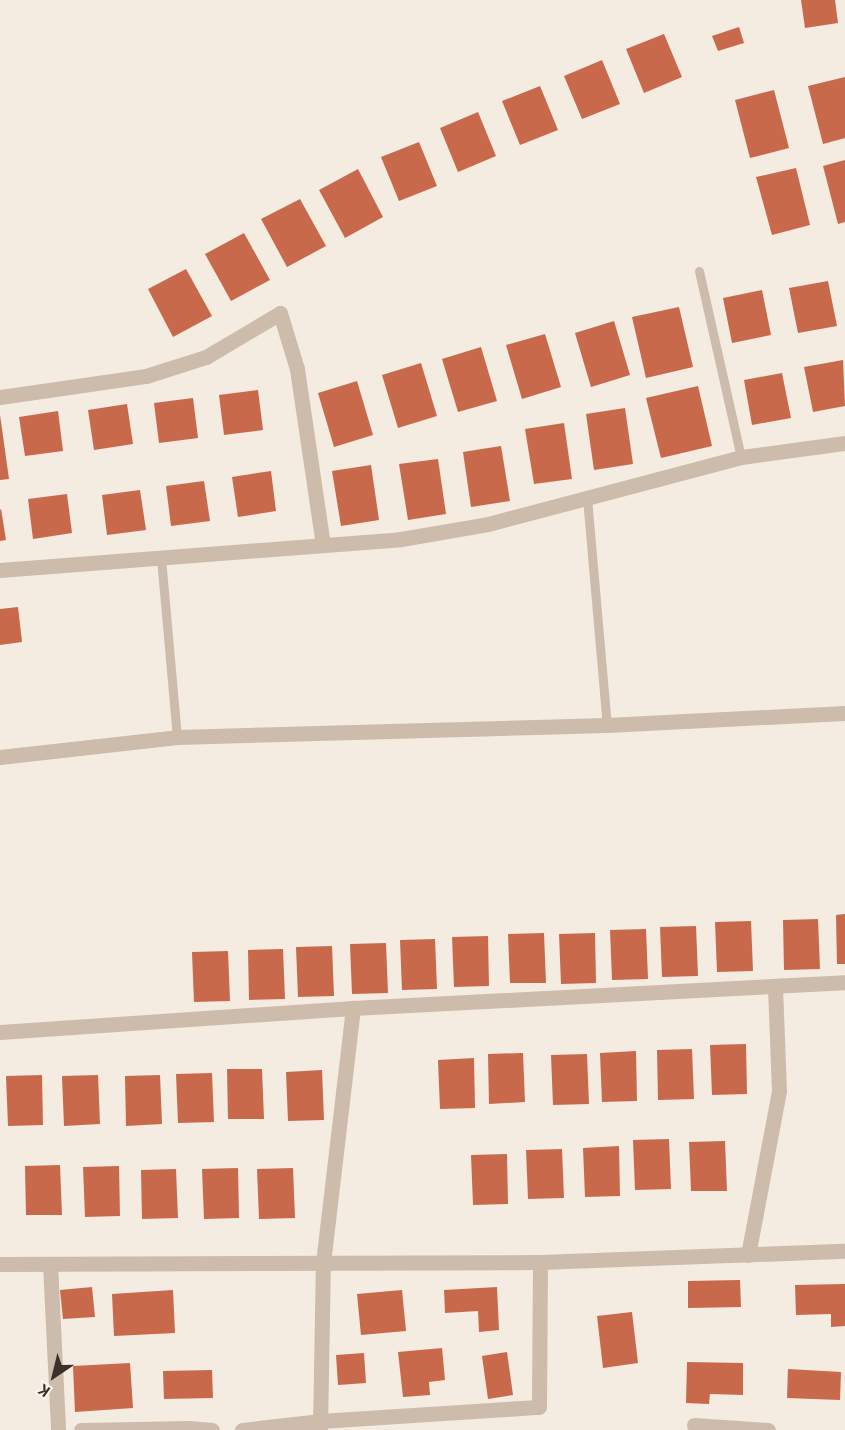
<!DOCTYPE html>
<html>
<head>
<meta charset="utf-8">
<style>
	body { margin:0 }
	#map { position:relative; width:845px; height:1430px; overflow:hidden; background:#f4ebe1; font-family:"PT Sans",sans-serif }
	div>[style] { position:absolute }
	.building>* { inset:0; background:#c8694b }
	.service>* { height:9px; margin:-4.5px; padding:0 4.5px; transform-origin:4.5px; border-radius:4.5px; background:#cdbbac }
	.minor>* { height:15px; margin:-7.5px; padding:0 7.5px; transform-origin:7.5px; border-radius:7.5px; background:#cdbbac }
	span { translate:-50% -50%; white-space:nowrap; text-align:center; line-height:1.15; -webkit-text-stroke:5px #fbf5ee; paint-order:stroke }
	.north { position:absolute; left:24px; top:1346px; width:60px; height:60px; -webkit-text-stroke:4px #fbf5ee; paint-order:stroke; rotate:215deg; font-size:16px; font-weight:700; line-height:24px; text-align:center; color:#3b302b }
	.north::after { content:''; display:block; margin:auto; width:21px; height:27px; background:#3b302b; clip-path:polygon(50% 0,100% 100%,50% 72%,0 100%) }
</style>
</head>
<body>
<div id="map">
	<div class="building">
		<div style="clip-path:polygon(801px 0,835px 0,838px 23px,805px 28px)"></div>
		<div style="clip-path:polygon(739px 27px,744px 43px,718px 51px,712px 36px)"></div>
		<div style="clip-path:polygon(664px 34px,682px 77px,644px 93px,626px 49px)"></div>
		<div style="clip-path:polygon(602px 60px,620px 104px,582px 119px,564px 76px)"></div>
		<div style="clip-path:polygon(845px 77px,845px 138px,823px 144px,808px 86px)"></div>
		<div style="clip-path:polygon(540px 86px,558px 130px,520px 145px,502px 101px)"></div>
		<div style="clip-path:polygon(774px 90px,789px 148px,750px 158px,735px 100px)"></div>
		<div style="clip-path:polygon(478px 112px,496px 156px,458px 172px,440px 128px)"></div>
		<div style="clip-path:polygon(419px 142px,437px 186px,399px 201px,381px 157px)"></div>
		<div style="clip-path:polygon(845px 160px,845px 222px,838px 224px,823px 166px)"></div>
		<div style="clip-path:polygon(796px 168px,810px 225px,772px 235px,756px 177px)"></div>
		<div style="clip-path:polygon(358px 169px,383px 217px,345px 238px,319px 190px)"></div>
		<div style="clip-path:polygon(300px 199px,326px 246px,287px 267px,261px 219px)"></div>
		<div style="clip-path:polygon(244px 233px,270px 280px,231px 301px,205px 254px)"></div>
		<div style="clip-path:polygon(186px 269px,212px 316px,173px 337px,148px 289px)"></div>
		<div style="clip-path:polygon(828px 281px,837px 326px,798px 333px,789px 288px)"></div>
		<div style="clip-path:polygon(762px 290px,771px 335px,732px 343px,723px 298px)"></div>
		<div style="clip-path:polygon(679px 307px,693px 367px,646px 378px,632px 317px)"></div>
		<div style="clip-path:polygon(614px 321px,630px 375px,591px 387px,575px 333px)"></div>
		<div style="clip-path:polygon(545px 334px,561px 387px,522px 399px,506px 345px)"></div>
		<div style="clip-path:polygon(481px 347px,497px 401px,458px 412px,442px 359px)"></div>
		<div style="clip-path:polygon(843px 360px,845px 406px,813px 412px,804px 367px)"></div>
		<div style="clip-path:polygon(421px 363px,437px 416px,398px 428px,382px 375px)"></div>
		<div style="clip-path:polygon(782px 373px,791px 418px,752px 425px,744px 380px)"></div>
		<div style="clip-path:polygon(357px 381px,373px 435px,334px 447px,318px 393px)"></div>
		<div style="clip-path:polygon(698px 386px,712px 446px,661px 458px,646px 398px)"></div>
		<div style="clip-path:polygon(258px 390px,263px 430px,224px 435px,219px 395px)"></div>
		<div style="clip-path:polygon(193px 398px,198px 438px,159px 443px,154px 403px)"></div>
		<div style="clip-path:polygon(127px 404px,133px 444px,94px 450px,88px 410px)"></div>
		<div style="clip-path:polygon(625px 408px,633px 464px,594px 470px,586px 414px)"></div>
		<div style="clip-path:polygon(58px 411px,63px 451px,25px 456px,19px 417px)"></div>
		<div style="clip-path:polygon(0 415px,9px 479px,0 480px)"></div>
		<div style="clip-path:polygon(564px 423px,572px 479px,534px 484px,525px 429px)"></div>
		<div style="clip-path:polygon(501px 446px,510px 501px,471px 507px,463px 452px)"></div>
		<div style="clip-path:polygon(438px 459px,446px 514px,408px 520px,399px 464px)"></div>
		<div style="clip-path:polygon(371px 465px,379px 520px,341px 526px,332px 471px)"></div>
		<div style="clip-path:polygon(271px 471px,276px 511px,238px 517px,232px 477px)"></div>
		<div style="clip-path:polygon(204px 481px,210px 521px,171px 526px,166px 486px)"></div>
		<div style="clip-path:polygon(140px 490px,146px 530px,107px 535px,102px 495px)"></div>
		<div style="clip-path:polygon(67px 494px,72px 533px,33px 539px,28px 499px)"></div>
		<div style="clip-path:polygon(1px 509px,6px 540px,0 541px,0 510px)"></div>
		<div style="clip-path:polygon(18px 607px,22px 642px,0 645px,0 609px)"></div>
		<div style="clip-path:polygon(845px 914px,845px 964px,837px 964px,836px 915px)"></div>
		<div style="clip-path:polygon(818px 919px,820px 969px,784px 970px,783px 920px)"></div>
		<div style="clip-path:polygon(751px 921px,753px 971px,717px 972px,715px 922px)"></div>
		<div style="clip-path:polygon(696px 926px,698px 976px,662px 977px,660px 927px)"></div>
		<div style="clip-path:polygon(646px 929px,648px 979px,612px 980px,610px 930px)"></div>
		<div style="clip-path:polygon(544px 933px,546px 983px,510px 983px,508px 934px)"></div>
		<div style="clip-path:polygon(595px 933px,596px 983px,561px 984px,559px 934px)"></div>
		<div style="clip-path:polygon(488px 936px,489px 986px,454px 987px,452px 937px)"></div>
		<div style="clip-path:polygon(435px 939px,437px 989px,402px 990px,400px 940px)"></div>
		<div style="clip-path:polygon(386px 943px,388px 993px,352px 994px,350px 944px)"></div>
		<div style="clip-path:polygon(332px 946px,334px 996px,298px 997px,296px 947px)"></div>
		<div style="clip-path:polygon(283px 949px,285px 999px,249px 1000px,248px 950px)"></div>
		<div style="clip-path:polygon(228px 951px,230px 1001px,194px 1002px,192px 952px)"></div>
		<div style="clip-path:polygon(746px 1044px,747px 1094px,712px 1095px,710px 1045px)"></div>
		<div style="clip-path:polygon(692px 1049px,694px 1099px,658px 1100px,657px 1050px)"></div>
		<div style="clip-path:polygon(636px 1051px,637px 1101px,602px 1102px,600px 1053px)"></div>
		<div style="clip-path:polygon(523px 1053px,525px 1102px,489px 1104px,488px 1054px)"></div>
		<div style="clip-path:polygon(587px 1054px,589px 1104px,553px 1105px,551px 1055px)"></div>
		<div style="clip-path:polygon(474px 1058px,475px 1108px,440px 1109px,438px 1060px)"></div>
		<div style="clip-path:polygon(227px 1069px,262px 1069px,264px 1119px,228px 1119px)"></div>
		<div style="clip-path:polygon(322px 1070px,324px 1120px,288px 1121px,286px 1072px)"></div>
		<div style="clip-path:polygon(212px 1073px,214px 1122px,178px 1123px,176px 1074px)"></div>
		<div style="clip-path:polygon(42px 1075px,43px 1125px,8px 1126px,6px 1076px)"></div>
		<div style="clip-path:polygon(98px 1075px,100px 1124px,64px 1126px,62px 1076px)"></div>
		<div style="clip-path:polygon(160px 1075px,162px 1124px,126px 1126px,125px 1076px)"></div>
		<div style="clip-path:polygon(669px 1139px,671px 1189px,635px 1190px,633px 1140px)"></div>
		<div style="clip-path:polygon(725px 1141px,727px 1191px,691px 1191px,689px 1142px)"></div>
		<div style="clip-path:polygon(619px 1146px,620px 1196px,585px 1197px,583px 1148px)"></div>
		<div style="clip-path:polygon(562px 1149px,564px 1198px,528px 1199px,526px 1150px)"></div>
		<div style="clip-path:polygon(507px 1154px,508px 1204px,473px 1205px,471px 1155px)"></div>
		<div style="clip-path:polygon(60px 1165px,62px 1215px,26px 1215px,25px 1166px)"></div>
		<div style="clip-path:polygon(119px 1166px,120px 1216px,85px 1217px,83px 1167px)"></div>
		<div style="clip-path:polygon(238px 1168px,239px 1218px,204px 1219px,202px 1169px)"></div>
		<div style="clip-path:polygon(293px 1168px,295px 1218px,259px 1219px,257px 1169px)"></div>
		<div style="clip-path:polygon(176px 1169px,178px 1218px,142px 1219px,141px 1170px)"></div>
		<div style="clip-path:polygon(740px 1280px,741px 1307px,688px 1308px,688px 1281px)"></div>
		<div style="clip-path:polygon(845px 1284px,845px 1326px,831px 1327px,831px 1314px,796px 1315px,795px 1285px)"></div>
		<div style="clip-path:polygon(92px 1287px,95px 1317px,63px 1319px,60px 1290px)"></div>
		<div style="clip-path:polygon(497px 1287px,499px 1330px,479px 1332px,478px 1311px,445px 1313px,444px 1290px)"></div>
		<div style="clip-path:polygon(173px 1290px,175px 1333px,114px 1336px,112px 1294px)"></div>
		<div style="clip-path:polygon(402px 1290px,406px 1331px,361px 1335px,357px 1294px)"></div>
		<div style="clip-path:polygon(632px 1312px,638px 1363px,603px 1368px,597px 1316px)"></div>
		<div style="clip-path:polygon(442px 1348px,445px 1380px,429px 1382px,430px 1395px,403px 1397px,398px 1352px)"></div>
		<div style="clip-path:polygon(507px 1352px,513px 1395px,488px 1399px,482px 1356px)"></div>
		<div style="clip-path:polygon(364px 1353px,366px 1383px,338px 1385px,336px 1355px)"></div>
		<div style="clip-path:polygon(687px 1362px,743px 1363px,743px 1395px,710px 1394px,709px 1404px,686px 1403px)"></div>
		<div style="clip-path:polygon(130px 1363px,133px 1408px,75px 1412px,73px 1366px)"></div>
		<div style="clip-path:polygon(788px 1369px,841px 1372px,840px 1400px,787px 1398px)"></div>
		<div style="clip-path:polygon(212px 1370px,213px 1398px,164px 1399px,163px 1371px)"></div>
	</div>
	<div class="service">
		<div style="left:699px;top:271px;width:191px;rotate:77.3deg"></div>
		<div style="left:587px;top:498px;width:228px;rotate:85deg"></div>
		<div style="left:161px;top:558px;width:180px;rotate:84.9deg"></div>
	</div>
	<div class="minor">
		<div style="left:0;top:397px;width:148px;rotate:-8.2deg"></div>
		<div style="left:146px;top:376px;width:63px;rotate:-17.6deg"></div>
		<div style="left:206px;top:357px;width:86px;rotate:-30.7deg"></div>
		<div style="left:280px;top:313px;width:59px;rotate:73.1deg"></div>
		<div style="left:297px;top:369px;width:178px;rotate:81.6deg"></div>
		<div style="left:0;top:570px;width:402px;rotate:-4.4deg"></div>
		<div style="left:401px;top:539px;width:88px;rotate:-9.8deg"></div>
		<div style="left:488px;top:524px;width:262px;rotate:-14.8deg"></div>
		<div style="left:741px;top:457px;width:105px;rotate:-7.7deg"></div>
		<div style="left:0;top:757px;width:178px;rotate:-6.4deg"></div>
		<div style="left:177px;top:737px;width:430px;rotate:-1.6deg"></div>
		<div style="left:607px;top:725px;width:238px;rotate:-2.9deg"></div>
		<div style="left:0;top:1032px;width:354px;rotate:-3.9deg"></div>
		<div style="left:353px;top:1008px;width:493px;rotate:-3deg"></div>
		<div style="left:748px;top:1255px;width:167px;rotate:-79.3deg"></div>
		<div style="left:779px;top:1091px;width:105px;rotate:-92.2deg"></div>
		<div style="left:0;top:1264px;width:540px;rotate:-0.21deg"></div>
		<div style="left:540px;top:1262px;width:305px;rotate:-2.1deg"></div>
		<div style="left:50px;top:1264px;width:166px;rotate:87.2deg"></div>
		<div style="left:694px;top:1425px;width:74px;rotate:3.9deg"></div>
		<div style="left:320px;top:1429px;width:166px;rotate:-89deg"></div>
		<div style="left:323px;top:1263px;width:257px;rotate:-83.3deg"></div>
		<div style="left:81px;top:1430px;width:108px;rotate:-1.1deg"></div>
		<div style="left:189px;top:1428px;width:23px;rotate:5deg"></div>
		<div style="left:242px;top:1430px;width:79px;rotate:-6.6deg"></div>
		<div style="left:320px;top:1421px;width:219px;rotate:-3.7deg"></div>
		<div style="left:539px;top:1407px;width:145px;rotate:-89.6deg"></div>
	</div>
	<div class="north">K</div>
</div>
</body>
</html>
